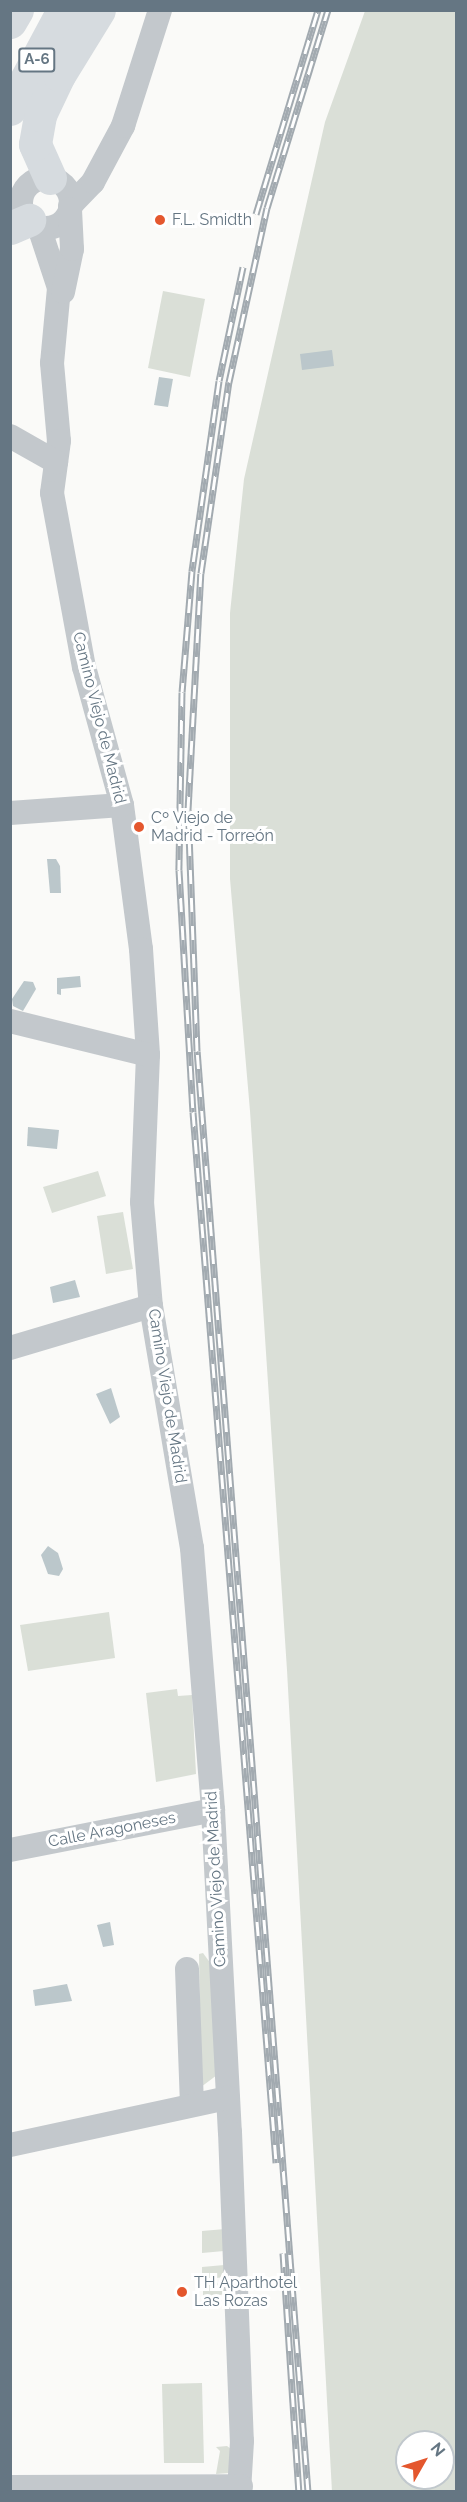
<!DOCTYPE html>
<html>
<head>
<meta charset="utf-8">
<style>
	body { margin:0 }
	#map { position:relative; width:467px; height:2502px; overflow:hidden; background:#fafaf8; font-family:Raleway,sans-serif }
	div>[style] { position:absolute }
	.green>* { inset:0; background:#dadfd7 }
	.water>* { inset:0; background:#bbc7cb }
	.minor>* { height:24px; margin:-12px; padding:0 12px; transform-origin:12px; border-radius:12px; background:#c3c8cc }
	.minor>.ring { margin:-12px; padding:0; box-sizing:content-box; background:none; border:24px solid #c3c8cc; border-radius:50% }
	.highway>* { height:33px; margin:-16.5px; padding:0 16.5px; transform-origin:16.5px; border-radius:16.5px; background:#d6dbdf }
	.rail>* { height:7px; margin-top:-3.5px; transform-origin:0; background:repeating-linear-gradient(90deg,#fff 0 14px,#a2aab0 0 28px); box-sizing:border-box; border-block:2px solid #a2aab0 }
	.dots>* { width:16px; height:16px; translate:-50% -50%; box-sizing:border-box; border:3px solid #fff; border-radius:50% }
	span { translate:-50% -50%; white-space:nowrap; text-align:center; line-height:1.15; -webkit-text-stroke:6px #fff; paint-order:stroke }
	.shield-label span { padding:2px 4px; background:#fff; border:2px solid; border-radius:4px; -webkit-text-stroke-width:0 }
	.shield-label { font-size:15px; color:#657683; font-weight:700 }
	.poi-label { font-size:16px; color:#657683 }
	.left { translate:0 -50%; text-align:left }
	.street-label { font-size:16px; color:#657683 }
	.frame { position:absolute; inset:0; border:12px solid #657683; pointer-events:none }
	.north { position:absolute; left:395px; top:2430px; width:60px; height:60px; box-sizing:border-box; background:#fff; border:2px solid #c1c8cd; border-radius:50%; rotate:51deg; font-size:16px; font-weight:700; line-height:24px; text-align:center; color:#657683 }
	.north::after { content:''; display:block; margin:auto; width:21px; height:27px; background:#e4572e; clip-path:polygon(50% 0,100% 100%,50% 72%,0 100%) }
</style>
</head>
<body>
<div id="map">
	<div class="green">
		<div style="clip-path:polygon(evenodd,365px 11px,456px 11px,456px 2491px,332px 2492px,287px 1670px,250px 1111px,230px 879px,230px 613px,244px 479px,325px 122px,365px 11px,407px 2442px,443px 2442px,443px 2478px,407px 2478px,407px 2442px)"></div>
		<div style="clip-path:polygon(163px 291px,205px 299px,190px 377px,148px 368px)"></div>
		<div style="clip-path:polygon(98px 1171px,106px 1196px,52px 1213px,43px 1187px)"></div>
		<div style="clip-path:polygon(123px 1212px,133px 1269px,106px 1274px,97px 1216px)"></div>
		<div style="clip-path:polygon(109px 1612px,115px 1658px,28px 1671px,20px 1625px)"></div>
		<div style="clip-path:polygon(177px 1689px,178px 1696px,192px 1695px,196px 1774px,156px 1782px,146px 1693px)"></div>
		<div style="clip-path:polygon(203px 1953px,211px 1964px,217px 2075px,201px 2087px,199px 1954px)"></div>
		<div style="clip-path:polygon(225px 2229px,224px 2251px,202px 2253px,202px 2231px)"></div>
		<div style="clip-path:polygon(224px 2265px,224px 2277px,202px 2280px,202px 2267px)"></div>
		<div style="clip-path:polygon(224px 2283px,225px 2294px,203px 2298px,203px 2285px)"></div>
		<div style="clip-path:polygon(202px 2383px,204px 2463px,164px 2463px,162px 2384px)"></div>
		<div style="clip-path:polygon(227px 2446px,231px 2449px,229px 2473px,216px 2474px,220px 2451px,216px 2447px)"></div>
	</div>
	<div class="water">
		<div style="clip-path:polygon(332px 350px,334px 366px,302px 370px,300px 354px)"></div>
		<div style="clip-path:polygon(159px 377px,173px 379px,168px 407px,154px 405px)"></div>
		<div style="clip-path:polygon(47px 859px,56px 859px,60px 866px,61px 893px,50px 893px)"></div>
		<div style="clip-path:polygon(80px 976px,81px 987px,61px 989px,61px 995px,57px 994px,57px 978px)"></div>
		<div style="clip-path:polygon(24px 981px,33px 982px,36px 989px,23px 1011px,13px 1006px,12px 999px)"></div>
		<div style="clip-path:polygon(28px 1127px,59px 1130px,57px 1149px,27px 1146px)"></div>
		<div style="clip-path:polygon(75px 1280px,80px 1297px,53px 1303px,50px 1287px)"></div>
		<div style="clip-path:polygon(111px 1388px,120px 1417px,110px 1424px,96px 1394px)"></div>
		<div style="clip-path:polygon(48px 1546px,58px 1553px,63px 1569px,59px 1576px,48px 1574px,41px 1555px)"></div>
		<div style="clip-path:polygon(110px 1922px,114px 1945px,103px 1947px,97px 1925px)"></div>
		<div style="clip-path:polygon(67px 1984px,72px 2001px,35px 2006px,33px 1990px)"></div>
	</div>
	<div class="minor">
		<div class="ring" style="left:21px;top:178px;width:26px;height:26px"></div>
		<div style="left:70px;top:206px;width:33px;rotate:-46deg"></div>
		<div style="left:93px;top:182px;width:64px;rotate:-61.8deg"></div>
		<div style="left:123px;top:126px;width:122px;rotate:-72.3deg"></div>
		<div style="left:39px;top:227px;width:64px;rotate:71.8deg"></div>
		<div style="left:59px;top:288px;width:75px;rotate:95.3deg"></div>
		<div style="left:52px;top:363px;width:78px;rotate:84.9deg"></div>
		<div style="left:59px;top:441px;width:52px;rotate:97.7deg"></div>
		<div style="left:52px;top:493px;width:177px;rotate:79.6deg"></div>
		<div style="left:84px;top:667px;width:143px;rotate:74.6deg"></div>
		<div style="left:122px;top:805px;width:145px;rotate:82.5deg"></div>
		<div style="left:141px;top:949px;width:106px;rotate:86.2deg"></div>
		<div style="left:148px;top:1055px;width:147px;rotate:92.3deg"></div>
		<div style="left:142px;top:1202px;width:104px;rotate:85.1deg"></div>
		<div style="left:151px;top:1306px;width:245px;rotate:80.4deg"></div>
		<div style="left:192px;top:1548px;width:263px;rotate:85.4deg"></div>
		<div style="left:213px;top:1810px;width:322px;rotate:87deg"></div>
		<div style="left:230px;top:2132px;width:309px;rotate:87.8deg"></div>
		<div style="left:242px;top:2441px;width:51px;rotate:93.4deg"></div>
		<div style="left:63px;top:292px;width:44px;rotate:-78.2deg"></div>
		<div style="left:72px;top:249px;width:40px;rotate:-92.9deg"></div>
		<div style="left:10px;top:436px;width:53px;rotate:29.5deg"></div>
		<div style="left:10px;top:813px;width:112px;rotate:-4.1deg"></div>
		<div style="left:10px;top:1021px;width:142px;rotate:13.8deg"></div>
		<div style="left:10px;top:1348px;width:147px;rotate:-16.6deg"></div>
		<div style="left:10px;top:1850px;width:207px;rotate:-11.1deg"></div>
		<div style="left:187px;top:1969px;width:136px;rotate:87.9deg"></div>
		<div style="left:10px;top:2145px;width:223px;rotate:-12.2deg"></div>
		<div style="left:10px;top:2487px;width:231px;rotate:-0.2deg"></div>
	</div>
	<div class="highway">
		<div style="left:10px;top:22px;width:14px;rotate:-60deg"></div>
		<div style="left:10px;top:109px;width:112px;rotate:-61.8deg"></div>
		<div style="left:50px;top:178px;width:37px;rotate:-114deg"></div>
		<div style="left:35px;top:144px;width:29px;rotate:-80deg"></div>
		<div style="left:40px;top:115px;width:44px;rotate:-64.6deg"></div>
		<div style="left:59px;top:75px;width:76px;rotate:-58.4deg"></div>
		<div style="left:10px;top:228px;width:21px;rotate:-23deg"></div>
	</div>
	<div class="rail">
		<div style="left:256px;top:214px;width:213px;rotate:-73.1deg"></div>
		<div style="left:243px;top:267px;width:116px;rotate:101.9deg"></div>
		<div style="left:219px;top:381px;width:192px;rotate:98.1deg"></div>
		<div style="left:192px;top:571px;width:121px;rotate:94.7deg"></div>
		<div style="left:182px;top:692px;width:178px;rotate:91deg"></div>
		<div style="left:179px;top:870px;width:242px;rotate:86.7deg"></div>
		<div style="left:193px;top:1112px;width:1054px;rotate:85.48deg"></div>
		<div style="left:283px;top:2253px;width:240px;rotate:86.2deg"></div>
		<div style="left:308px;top:2492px;width:1445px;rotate:-94.4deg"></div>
		<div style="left:197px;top:1051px;width:241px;rotate:-92.1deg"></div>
		<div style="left:188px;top:810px;width:237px;rotate:-86.9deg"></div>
		<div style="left:201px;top:573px;width:193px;rotate:-81.7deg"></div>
		<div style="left:229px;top:382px;width:178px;rotate:-77.7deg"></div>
		<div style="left:267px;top:208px;width:207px;rotate:-72.9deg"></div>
	</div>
	<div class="dots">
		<div style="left:160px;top:220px;background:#e4572e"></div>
		<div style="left:139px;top:827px;background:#e4572e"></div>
		<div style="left:182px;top:2292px;background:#e4572e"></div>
	</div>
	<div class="shield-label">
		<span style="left:37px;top:60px">A-6</span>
	</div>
	<div class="poi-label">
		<span class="left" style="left:172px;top:220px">F.L. Smidth</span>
		<span class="left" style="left:151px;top:827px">Cº Viejo de<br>Madrid - Torreón</span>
		<span class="left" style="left:194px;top:2292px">TH Aparthotel<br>Las Rozas</span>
	</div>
	<div class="street-label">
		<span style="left:99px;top:718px;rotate:76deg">Camino Viejo de Madrid</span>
		<span style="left:167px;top:1396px;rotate:81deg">Camino Viejo de Madrid</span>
		<span style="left:112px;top:1830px;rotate:-11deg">Calle Aragoneses</span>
		<span style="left:216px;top:1879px;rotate:-93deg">Camino Viejo de Madrid</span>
	</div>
	<div class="frame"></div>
	<div class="north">N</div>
</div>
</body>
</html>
